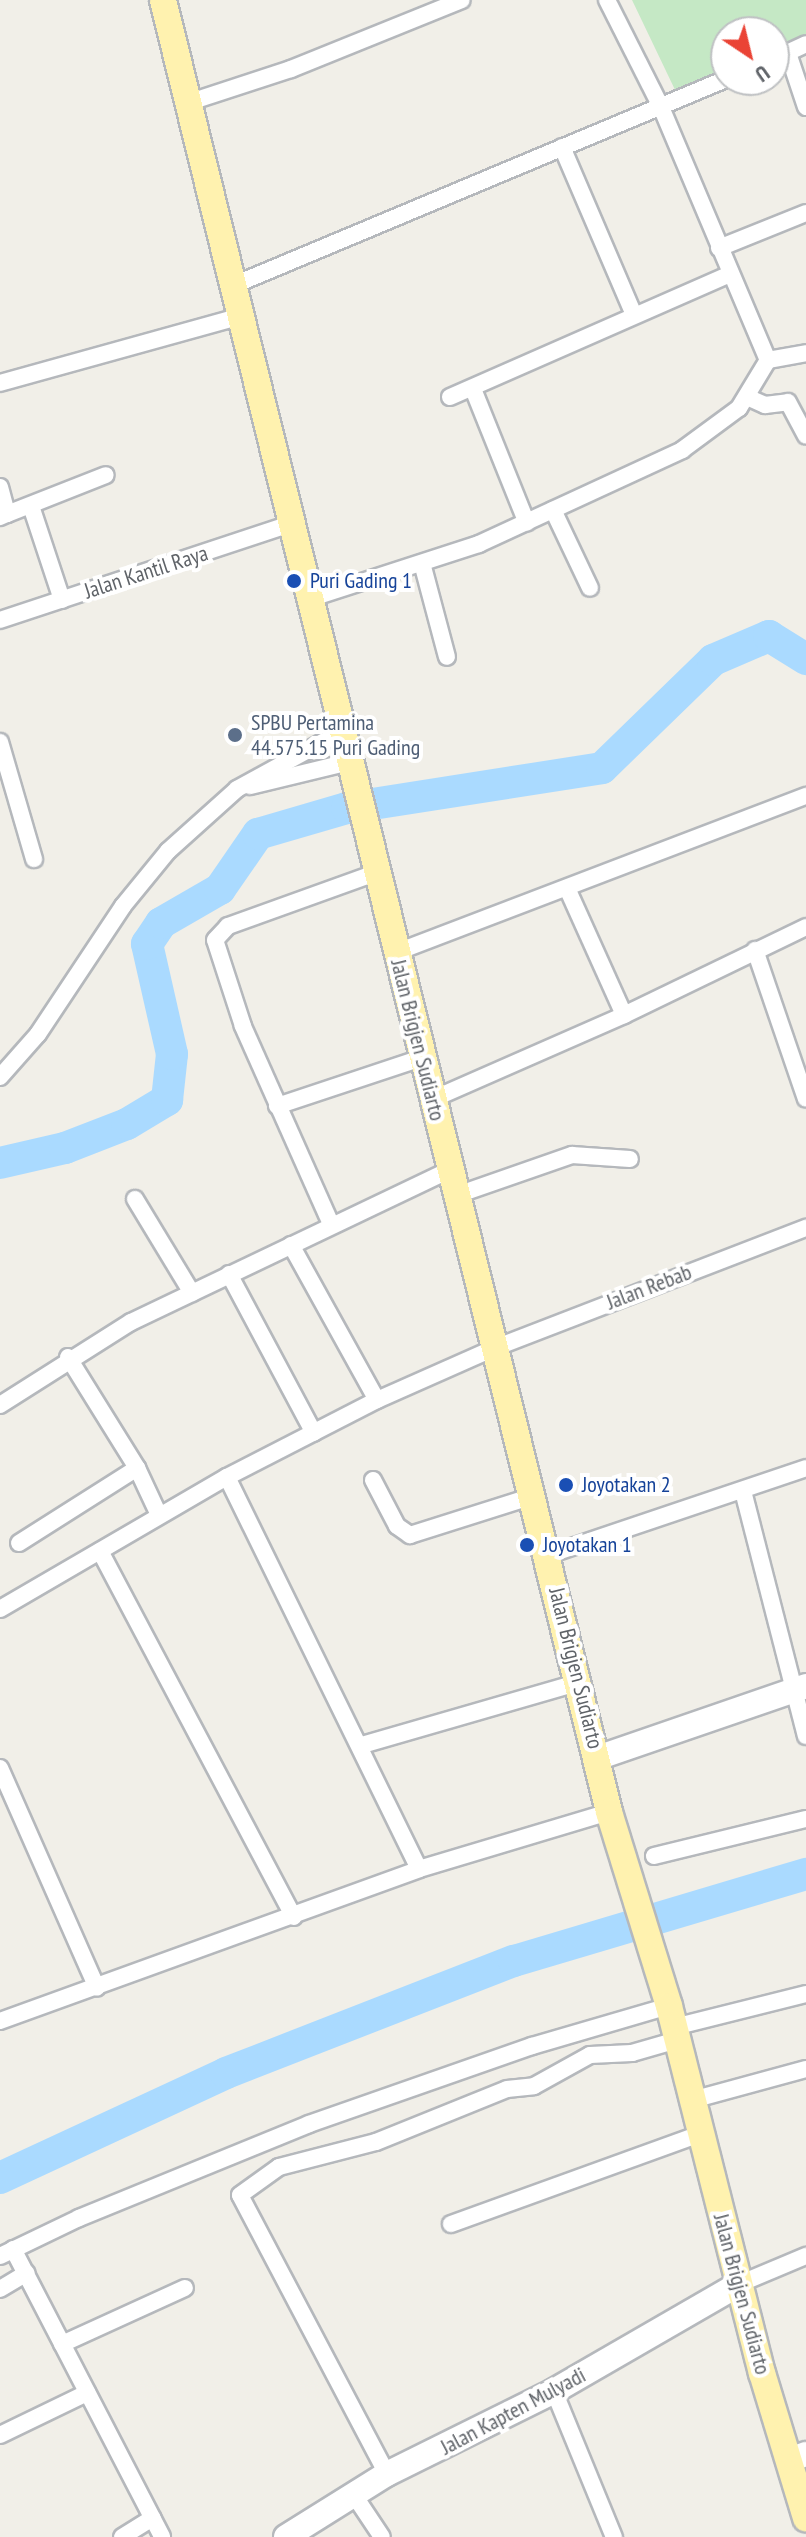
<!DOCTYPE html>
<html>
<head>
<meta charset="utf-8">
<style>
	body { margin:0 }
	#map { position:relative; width:806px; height:2537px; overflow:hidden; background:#f1efe8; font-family:"PT Sans Narrow",sans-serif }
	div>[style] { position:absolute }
	.green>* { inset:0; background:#c5e8c5 }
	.river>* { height:32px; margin:-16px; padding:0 16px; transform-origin:16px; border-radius:16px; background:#aadaff }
	.roads { filter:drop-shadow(2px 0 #b5b8bc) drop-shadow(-2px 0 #b5b8bc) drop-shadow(0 2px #b5b8bc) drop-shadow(0 -2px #b5b8bc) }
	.street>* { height:16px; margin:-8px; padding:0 8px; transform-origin:8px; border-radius:8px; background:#fff }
	.secondary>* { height:24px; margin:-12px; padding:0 12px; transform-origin:12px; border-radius:12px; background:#fff }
	.primary>* { height:26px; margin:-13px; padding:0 13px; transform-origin:13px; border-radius:13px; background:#fff2af }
	.dots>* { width:22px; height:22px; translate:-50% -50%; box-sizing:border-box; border:4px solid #fff; border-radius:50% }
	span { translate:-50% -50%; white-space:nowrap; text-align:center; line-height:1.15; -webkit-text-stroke:8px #fff; paint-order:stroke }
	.street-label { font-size:22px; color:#5f6368 }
	.transit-label { font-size:22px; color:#164399 }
	.left { translate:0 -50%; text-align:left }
	.service-label { font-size:22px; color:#4e5e75 }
	.north { position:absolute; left:710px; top:16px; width:80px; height:80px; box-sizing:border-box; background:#fff; border:2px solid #bfc1c3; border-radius:50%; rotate:145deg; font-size:22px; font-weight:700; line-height:32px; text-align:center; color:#5f6368 }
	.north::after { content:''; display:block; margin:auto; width:28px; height:36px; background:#ea4335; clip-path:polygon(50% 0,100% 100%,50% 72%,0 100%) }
</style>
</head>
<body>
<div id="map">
	<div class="green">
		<div style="clip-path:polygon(632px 0,806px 0,806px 34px,774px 49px,774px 32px,726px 32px,726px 71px,677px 94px)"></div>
	</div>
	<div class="river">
		<div style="left:0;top:1163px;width:67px;rotate:-13deg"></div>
		<div style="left:65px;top:1148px;width:66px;rotate:-21.2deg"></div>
		<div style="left:127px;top:1124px;width:47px;rotate:-31deg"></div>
		<div style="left:167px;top:1100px;width:46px;rotate:-83.8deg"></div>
		<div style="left:172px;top:1054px;width:113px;rotate:-102.8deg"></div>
		<div style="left:147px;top:944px;width:25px;rotate:-56deg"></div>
		<div style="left:161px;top:923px;width:68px;rotate:-30deg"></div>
		<div style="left:220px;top:889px;width:67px;rotate:-55.4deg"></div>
		<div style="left:258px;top:834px;width:93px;rotate:-16.3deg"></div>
		<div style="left:347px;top:808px;width:258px;rotate:-8.9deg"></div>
		<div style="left:602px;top:768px;width:155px;rotate:-44.2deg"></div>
		<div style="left:713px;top:660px;width:61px;rotate:-23.2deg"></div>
		<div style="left:769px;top:636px;width:44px;rotate:31.9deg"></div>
		<div style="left:0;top:2178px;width:249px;rotate:-24.9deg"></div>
		<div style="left:226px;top:2073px;width:309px;rotate:-21.3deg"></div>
		<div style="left:514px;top:1961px;width:305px;rotate:-16.6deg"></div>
	</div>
	<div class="roads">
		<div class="street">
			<div style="left:607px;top:0;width:120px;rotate:63.2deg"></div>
			<div style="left:661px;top:107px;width:275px;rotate:67.1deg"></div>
			<div style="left:788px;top:53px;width:57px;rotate:71.6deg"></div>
			<div style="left:774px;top:59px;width:35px;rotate:-25deg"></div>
			<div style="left:187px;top:103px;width:109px;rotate:-18.1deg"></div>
			<div style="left:291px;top:69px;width:184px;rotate:-22deg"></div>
			<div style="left:562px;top:147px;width:183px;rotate:66.8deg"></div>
			<div style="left:719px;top:248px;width:94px;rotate:-21.9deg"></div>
			<div style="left:234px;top:285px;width:533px;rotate:-22.72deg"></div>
			<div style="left:0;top:383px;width:251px;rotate:-15.5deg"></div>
			<div style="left:473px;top:389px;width:144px;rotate:68.1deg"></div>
			<div style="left:450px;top:397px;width:306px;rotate:-23.7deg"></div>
			<div style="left:747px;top:397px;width:20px;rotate:24deg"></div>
			<div style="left:765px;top:405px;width:23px;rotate:-7deg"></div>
			<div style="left:788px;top:402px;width:38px;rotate:62deg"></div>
			<div style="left:0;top:487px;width:28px;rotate:75deg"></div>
			<div style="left:7px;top:514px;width:8px;rotate:157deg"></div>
			<div style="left:31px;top:506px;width:99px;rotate:71.7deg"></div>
			<div style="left:553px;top:510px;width:86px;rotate:64.6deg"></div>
			<div style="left:7px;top:514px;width:106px;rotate:-21.5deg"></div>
			<div style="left:422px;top:563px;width:97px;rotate:75.1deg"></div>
			<div style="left:309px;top:599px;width:179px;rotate:-17.9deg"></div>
			<div style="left:479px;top:544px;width:224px;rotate:-24.8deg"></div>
			<div style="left:682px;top:450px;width:71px;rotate:-36.4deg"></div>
			<div style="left:739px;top:408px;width:56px;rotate:-58.9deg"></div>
			<div style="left:768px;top:360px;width:39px;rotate:-10deg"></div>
			<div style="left:0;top:620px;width:306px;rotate:-18.3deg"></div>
			<div style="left:0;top:742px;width:122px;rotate:73.8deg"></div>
			<div style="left:250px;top:786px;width:102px;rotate:-13.6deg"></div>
			<div style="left:567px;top:888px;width:139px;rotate:65.8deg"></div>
			<div style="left:755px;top:950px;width:157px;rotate:71.1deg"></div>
			<div style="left:397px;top:952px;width:438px;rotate:-20.9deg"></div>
			<div style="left:0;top:1077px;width:57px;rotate:-48.5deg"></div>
			<div style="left:38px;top:1034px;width:154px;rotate:-56.4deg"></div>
			<div style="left:123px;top:906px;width:71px;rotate:-50.7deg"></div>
			<div style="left:168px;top:851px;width:93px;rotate:-41.9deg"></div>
			<div style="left:237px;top:789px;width:119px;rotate:-28.7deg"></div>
			<div style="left:433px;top:1099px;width:209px;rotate:-23.7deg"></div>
			<div style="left:624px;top:1015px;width:202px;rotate:-25.8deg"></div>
			<div style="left:277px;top:1106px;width:155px;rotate:-18.4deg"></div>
			<div style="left:457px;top:1195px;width:122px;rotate:-19.2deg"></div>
			<div style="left:572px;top:1155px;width:58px;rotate:3.9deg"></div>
			<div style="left:135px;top:1199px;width:110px;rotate:58.8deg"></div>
			<div style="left:331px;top:1224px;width:217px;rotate:-114deg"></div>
			<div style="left:243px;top:1026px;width:90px;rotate:-108deg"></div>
			<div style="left:215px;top:940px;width:19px;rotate:-47deg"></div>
			<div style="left:228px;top:926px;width:159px;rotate:-19.8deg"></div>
			<div style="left:291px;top:1245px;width:177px;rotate:61deg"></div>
			<div style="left:229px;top:1274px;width:180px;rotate:61.9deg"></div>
			<div style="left:68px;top:1357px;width:131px;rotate:58.1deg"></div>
			<div style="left:137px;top:1468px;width:52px;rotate:64.9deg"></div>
			<div style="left:0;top:1405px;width:155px;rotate:-32.4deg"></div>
			<div style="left:131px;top:1322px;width:353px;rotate:-25.5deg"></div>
			<div style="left:227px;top:1477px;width:436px;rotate:63.9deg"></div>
			<div style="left:373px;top:1480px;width:52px;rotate:62.4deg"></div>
			<div style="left:397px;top:1526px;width:16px;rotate:35deg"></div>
			<div style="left:410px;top:1535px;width:129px;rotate:-17.6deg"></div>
			<div style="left:743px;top:1491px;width:253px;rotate:75.6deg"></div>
			<div style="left:19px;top:1543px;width:140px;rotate:-32.4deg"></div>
			<div style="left:100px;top:1551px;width:414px;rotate:62.1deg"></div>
			<div style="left:548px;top:1555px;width:272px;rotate:-18.6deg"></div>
			<div style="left:0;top:1609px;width:263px;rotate:-30.2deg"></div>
			<div style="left:227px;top:1477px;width:169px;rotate:-27.2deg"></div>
			<div style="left:377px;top:1400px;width:126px;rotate:-23.9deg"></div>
			<div style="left:492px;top:1349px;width:337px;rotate:-21.1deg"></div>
			<div style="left:362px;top:1745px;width:227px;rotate:-16.1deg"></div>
			<div style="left:0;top:1768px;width:240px;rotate:66.2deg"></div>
			<div style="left:654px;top:1856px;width:156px;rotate:-13.7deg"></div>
			<div style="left:0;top:2021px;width:446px;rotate:-19.9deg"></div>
			<div style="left:419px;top:1869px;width:198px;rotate:-16.7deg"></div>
			<div style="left:674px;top:2027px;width:136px;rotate:-14deg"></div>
			<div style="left:692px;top:2100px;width:118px;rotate:-15.2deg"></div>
			<div style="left:451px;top:2224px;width:264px;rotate:-19.9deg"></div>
			<div style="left:13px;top:2249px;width:324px;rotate:62.6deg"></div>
			<div style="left:0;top:2256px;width:88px;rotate:-25.7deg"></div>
			<div style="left:79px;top:2218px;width:248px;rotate:-22.2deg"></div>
			<div style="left:309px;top:2124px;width:236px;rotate:-19.3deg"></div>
			<div style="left:532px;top:2046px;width:143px;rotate:-16.3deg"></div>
			<div style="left:739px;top:2284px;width:73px;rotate:-22.7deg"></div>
			<div style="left:0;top:2289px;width:31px;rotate:-31deg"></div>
			<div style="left:62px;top:2344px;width:135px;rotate:-24.5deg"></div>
			<div style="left:554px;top:2391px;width:158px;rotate:67.7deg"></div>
			<div style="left:0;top:2435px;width:97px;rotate:-25.8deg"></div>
			<div style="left:387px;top:2474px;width:315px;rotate:-117.8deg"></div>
			<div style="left:240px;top:2195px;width:48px;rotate:-35.7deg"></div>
			<div style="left:279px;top:2167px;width:100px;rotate:-14.5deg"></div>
			<div style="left:376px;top:2142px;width:141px;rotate:-22deg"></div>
			<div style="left:507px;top:2089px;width:27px;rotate:-6deg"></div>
			<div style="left:534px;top:2086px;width:64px;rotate:-29deg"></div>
			<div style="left:590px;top:2055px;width:42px;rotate:-2.7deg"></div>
			<div style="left:632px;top:2053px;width:47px;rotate:-16.1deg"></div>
			<div style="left:354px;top:2495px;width:50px;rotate:56.3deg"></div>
			<div style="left:122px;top:2537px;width:36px;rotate:-32deg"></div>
		</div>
		<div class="secondary">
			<div style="left:597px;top:1758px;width:221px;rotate:-19deg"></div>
			<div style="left:790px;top:2460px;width:17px;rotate:-21deg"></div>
			<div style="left:286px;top:2537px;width:119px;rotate:-32deg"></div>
			<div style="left:387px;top:2474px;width:186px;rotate:-26.4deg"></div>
			<div style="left:554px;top:2391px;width:214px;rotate:-30deg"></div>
		</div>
		<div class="primary">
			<div style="left:163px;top:0;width:1866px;rotate:76.17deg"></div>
			<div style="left:609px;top:1812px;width:203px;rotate:72.8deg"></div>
			<div style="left:669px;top:2006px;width:379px;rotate:75.8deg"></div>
			<div style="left:762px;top:2373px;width:152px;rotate:73.1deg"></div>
		</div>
	</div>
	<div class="dots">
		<div style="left:294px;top:581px;background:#1a4fb4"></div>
		<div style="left:235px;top:735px;background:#5c6f8a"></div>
		<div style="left:566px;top:1485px;background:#1a4fb4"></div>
		<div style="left:527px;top:1545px;background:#1a4fb4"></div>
	</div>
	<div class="street-label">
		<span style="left:146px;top:572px;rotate:-18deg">Jalan Kantil Raya</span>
		<span style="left:418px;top:1040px;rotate:76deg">Jalan Brigjen Sudiarto</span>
		<span style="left:649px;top:1287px;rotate:-21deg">Jalan Rebab</span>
		<span style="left:576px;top:1668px;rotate:76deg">Jalan Brigjen Sudiarto</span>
		<span style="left:742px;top:2294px;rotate:75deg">Jalan Brigjen Sudiarto</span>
		<span style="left:513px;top:2411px;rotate:-28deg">Jalan Kapten Mulyadi</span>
	</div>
	<div class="transit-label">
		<span class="left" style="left:310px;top:581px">Puri Gading 1</span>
		<span class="left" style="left:582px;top:1485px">Joyotakan 2</span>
		<span class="left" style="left:543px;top:1545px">Joyotakan 1</span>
	</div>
	<div class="service-label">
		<span class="left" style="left:251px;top:735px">SPBU Pertamina<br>44.575.15 Puri Gading</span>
	</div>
	<div class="north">U</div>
</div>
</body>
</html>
